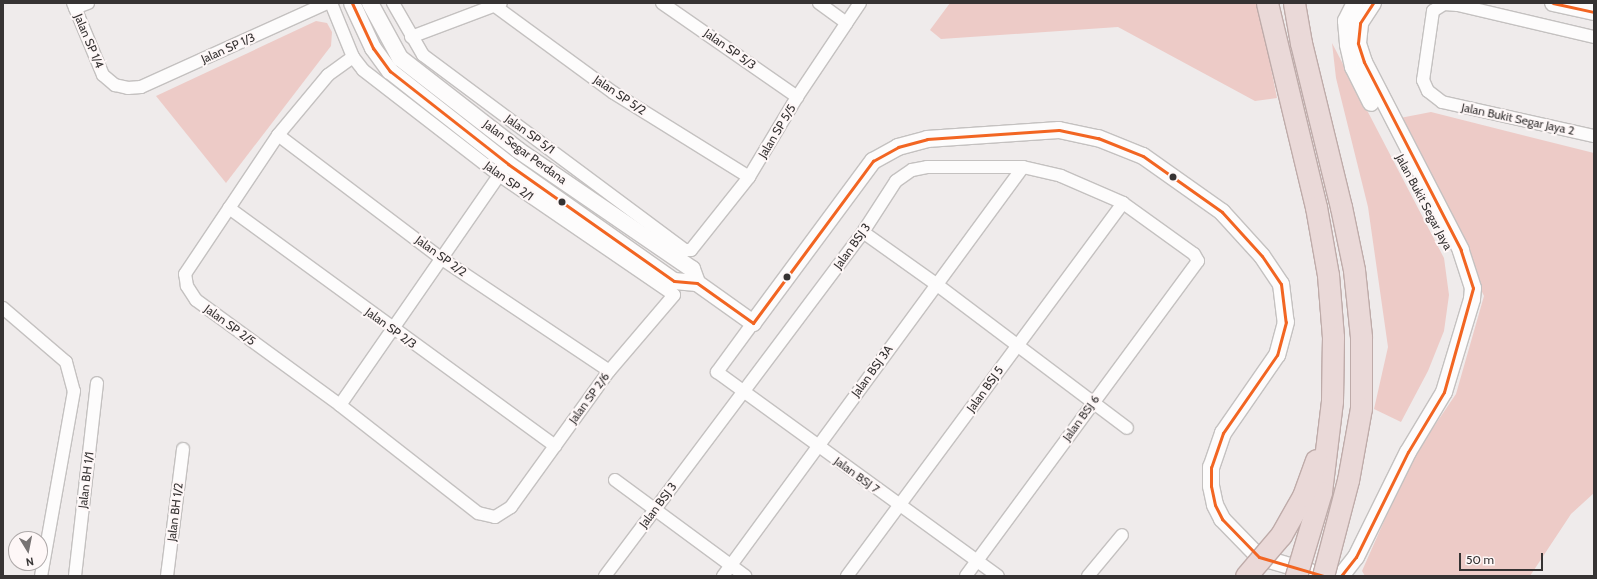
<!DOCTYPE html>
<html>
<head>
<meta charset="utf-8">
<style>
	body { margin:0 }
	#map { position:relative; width:1597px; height:579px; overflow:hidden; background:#efebeb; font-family:Cabin,sans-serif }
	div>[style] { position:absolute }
	.green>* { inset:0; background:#edcbc7 }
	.roads { filter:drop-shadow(1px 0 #c4c1c0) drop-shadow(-1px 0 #c4c1c0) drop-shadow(0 1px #c4c1c0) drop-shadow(0 -1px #c4c1c0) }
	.street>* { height:12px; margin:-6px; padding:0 6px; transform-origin:6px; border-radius:6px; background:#fdfcfc }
	.secondary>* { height:16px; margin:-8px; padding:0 8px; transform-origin:8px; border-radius:8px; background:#fdfcfc }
	.bridges { filter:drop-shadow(1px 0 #beaba9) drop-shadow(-1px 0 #beaba9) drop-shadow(0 1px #beaba9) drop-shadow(0 -1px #beaba9) }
	.highway-bridge>* { height:21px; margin:-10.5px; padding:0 10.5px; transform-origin:10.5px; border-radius:10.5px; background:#ead9d8 }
	.bus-1>* { height:3px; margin:-1.5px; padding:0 1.5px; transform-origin:1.5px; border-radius:1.5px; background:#f26522 }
	.dots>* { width:11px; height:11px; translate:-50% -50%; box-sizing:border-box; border:2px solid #fef7f7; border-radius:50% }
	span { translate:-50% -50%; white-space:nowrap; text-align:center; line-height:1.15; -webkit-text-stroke:4px #fef7f7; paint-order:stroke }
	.street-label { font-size:12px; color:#363333 }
	.frame { position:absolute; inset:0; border:4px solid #363333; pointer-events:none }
	.north { position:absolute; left:8px; top:531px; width:40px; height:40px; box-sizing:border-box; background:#fef7f7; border:1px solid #aea9a9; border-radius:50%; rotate:170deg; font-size:11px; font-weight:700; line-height:16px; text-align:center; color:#363333 }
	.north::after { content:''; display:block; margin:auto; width:14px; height:18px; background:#777373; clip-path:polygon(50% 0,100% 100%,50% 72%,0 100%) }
	.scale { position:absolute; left:1459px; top:553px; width:84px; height:18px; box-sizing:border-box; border:2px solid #363333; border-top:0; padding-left:5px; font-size:12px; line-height:14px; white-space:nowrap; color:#363333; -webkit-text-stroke:3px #fef7f7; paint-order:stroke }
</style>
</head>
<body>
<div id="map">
	<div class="green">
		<div style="clip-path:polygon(950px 3px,1258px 3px,1277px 98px,1255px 101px,1118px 27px,941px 39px,930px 30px)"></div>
		<div style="clip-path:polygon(316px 21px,327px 23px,332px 32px,331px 46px,226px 183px,156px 96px)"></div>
		<div style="clip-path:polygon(1332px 43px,1444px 258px,1449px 295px,1444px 331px,1428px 371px,1401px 422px,1374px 409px,1388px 347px,1368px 207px,1336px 78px)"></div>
		<div style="clip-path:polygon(1431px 112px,1594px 153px,1594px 493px,1571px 514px,1530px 576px,1365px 576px,1362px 571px,1411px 460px,1456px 394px,1484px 296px,1400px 118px)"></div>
	</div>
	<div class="roads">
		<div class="street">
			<div style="left:73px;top:3px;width:78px;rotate:67.4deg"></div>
			<div style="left:103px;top:75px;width:16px;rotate:40deg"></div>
			<div style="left:115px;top:85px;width:13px;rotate:13deg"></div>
			<div style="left:128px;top:88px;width:13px;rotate:-4deg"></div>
			<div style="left:141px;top:87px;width:204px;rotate:-24.3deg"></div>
			<div style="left:331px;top:3px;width:58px;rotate:67.8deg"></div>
			<div style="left:353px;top:57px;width:16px;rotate:52deg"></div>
			<div style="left:363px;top:70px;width:172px;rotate:37.7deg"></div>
			<div style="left:499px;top:175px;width:212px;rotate:34.4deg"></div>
			<div style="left:674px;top:295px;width:100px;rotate:130.5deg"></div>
			<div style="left:609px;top:371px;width:168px;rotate:125.8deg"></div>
			<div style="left:511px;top:507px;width:19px;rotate:148deg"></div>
			<div style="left:495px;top:517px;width:17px;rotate:-167deg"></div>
			<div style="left:478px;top:513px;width:175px;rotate:-142deg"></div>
			<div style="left:340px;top:405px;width:178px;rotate:-143.9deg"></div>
			<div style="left:196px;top:300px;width:17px;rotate:-123deg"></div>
			<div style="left:187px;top:286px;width:12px;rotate:-99deg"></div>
			<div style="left:185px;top:274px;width:167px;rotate:-56.2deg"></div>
			<div style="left:278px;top:135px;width:78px;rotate:-50.2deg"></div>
			<div style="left:328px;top:75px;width:31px;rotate:-36deg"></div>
			<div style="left:393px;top:3px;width:60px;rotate:60deg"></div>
			<div style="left:423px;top:55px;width:327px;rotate:36.7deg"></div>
			<div style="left:685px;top:250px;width:6px"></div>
			<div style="left:691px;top:250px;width:93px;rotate:-51.5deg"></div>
			<div style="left:749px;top:177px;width:93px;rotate:-59deg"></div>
			<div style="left:797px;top:97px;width:113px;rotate:-56.2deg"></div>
			<div style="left:662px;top:3px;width:165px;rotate:34.8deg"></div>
			<div style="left:819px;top:3px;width:34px;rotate:36deg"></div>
			<div style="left:495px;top:6px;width:147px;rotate:36.2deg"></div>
			<div style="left:614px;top:93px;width:159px;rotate:31.9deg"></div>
			<div style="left:75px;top:8px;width:14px;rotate:-21deg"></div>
			<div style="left:411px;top:37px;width:96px;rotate:-20.7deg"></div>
			<div style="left:1594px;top:37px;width:140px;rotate:-166.8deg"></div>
			<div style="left:1458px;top:5px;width:14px;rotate:-176deg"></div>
			<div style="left:1444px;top:4px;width:13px;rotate:148deg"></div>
			<div style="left:1433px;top:11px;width:70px;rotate:98.2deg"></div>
			<div style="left:1423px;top:80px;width:12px;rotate:66deg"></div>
			<div style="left:1428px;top:91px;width:18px;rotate:38deg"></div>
			<div style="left:1442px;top:102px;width:156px;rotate:12.6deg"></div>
			<div style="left:278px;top:135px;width:206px;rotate:37.1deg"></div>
			<div style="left:442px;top:259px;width:201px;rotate:33.8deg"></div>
			<div style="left:229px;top:208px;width:404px;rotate:36.1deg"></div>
			<div style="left:863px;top:232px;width:90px;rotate:35.5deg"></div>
			<div style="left:936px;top:284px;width:239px;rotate:37deg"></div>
			<div style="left:3px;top:308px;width:83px;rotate:40.6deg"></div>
			<div style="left:66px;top:362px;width:30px;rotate:75deg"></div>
			<div style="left:74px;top:391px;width:188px;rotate:100.1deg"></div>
			<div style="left:753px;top:323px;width:61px;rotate:126.3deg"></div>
			<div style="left:717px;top:372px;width:347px;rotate:36deg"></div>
			<div style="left:340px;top:405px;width:286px;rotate:-55.3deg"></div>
			<div style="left:615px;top:480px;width:162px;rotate:36.4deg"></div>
			<div style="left:75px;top:576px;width:194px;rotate:-83.5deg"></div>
			<div style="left:167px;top:576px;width:128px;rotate:-82.8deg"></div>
			<div style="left:605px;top:576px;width:430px;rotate:-53.1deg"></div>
			<div style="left:863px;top:232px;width:61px;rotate:-57.1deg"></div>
			<div style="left:896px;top:181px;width:19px;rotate:-35deg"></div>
			<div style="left:912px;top:170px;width:15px;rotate:-11deg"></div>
			<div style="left:927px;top:167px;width:96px"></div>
			<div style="left:1023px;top:167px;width:39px;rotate:13deg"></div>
			<div style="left:1061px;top:176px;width:68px;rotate:23.5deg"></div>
			<div style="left:1123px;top:203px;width:87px;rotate:35.7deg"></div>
			<div style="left:1194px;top:254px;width:8px;rotate:60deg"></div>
			<div style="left:1198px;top:261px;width:391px;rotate:126.4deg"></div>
			<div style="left:723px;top:576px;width:507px;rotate:-53.74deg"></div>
			<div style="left:847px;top:576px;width:464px;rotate:-53.5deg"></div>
			<div style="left:1088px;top:576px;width:53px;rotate:-50.3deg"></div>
		</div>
		<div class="secondary">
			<div style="left:352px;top:3px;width:50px;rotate:65deg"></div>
			<div style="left:373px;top:48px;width:29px;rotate:54deg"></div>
			<div style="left:390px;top:71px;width:150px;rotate:38.2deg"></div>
			<div style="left:508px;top:164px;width:203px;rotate:35.2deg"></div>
			<div style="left:674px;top:281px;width:23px;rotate:5deg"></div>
			<div style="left:697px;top:283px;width:69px;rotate:35.5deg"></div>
			<div style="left:753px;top:323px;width:202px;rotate:-53.5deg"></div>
			<div style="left:873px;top:161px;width:29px;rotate:-29deg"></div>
			<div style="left:898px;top:147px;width:30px;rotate:-15deg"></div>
			<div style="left:927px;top:139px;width:132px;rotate:-3.9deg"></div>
			<div style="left:1059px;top:130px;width:40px;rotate:12deg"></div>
			<div style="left:1098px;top:138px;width:48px;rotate:21.8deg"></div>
			<div style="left:1143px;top:156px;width:97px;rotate:35.3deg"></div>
			<div style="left:1222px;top:212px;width:59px;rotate:47.7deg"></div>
			<div style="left:1262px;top:256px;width:34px;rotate:56deg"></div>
			<div style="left:1281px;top:284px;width:38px;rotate:83deg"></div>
			<div style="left:1286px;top:322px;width:34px;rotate:105deg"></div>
			<div style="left:1277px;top:355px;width:95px;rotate:124.7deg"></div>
			<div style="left:1223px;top:433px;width:36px;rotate:109deg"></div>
			<div style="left:1211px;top:467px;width:19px;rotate:90deg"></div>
			<div style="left:1211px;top:486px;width:19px;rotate:78deg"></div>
			<div style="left:1215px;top:505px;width:16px;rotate:63deg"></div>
			<div style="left:1222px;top:519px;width:53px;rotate:45.8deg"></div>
			<div style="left:1259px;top:557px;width:68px;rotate:16.3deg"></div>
			<div style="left:370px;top:3px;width:63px;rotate:61.4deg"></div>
			<div style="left:400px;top:58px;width:150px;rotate:37.9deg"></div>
			<div style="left:518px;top:150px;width:211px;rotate:34.4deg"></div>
			<div style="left:692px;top:269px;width:15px;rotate:70deg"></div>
			<div style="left:1355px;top:3px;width:20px;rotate:117deg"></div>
			<div style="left:1346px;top:21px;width:24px;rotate:85deg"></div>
			<div style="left:1348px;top:45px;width:23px;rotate:77deg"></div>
			<div style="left:1353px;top:67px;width:40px;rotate:63.4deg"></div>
			<div style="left:1553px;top:3px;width:42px;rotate:12.4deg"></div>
			<div style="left:1341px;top:576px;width:24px;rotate:-52deg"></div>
			<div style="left:1356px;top:557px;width:117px;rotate:-63.7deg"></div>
			<div style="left:1408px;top:452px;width:70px;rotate:-59deg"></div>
			<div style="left:1444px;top:392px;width:97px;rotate:-73.2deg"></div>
			<div style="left:1472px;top:299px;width:11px;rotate:-85deg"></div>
			<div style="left:1473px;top:288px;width:40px;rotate:-108deg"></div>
			<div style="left:1461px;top:250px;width:212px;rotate:-117.3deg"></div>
			<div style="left:1364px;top:62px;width:20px;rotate:-108deg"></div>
			<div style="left:1358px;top:43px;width:20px;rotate:-84deg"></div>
			<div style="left:1360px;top:23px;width:24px;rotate:-57deg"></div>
		</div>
	</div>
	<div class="bridges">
		<div class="highway-bridge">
			<div style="left:1267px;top:3px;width:210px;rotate:76.5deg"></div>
			<div style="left:1316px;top:207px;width:69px;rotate:80deg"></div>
			<div style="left:1328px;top:275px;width:62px;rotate:85.4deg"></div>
			<div style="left:1333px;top:337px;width:64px;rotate:90.9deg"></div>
			<div style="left:1332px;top:401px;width:92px;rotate:96.9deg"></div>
			<div style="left:1321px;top:492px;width:88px;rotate:106.6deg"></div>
			<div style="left:1294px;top:3px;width:41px;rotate:80.1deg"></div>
			<div style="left:1301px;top:43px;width:169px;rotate:76.3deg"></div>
			<div style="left:1341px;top:207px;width:64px;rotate:78.3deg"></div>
			<div style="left:1354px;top:270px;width:67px;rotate:84deg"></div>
			<div style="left:1361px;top:337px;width:71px;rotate:90deg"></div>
			<div style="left:1361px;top:408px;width:73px;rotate:100.2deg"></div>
			<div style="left:1348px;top:480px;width:99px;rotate:104.6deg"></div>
			<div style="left:1246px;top:576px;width:54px;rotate:-49.5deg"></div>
			<div style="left:1281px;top:535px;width:45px;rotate:-60.6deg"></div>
			<div style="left:1303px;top:496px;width:38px;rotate:-70deg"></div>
		</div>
	</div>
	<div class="bus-1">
		<div style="left:352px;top:3px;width:50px;rotate:65deg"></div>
		<div style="left:373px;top:48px;width:29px;rotate:54deg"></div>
		<div style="left:390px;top:71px;width:150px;rotate:38.2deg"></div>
		<div style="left:508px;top:164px;width:203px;rotate:35.2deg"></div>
		<div style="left:674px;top:281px;width:23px;rotate:5deg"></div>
		<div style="left:697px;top:283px;width:69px;rotate:35.5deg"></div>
		<div style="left:753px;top:323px;width:202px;rotate:-53.5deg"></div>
		<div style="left:873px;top:161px;width:29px;rotate:-29deg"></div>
		<div style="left:898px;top:147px;width:30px;rotate:-15deg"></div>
		<div style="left:927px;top:139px;width:132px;rotate:-3.9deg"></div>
		<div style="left:1059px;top:130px;width:40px;rotate:12deg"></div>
		<div style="left:1098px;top:138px;width:48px;rotate:21.8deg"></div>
		<div style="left:1143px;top:156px;width:97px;rotate:35.3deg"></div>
		<div style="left:1222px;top:212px;width:59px;rotate:47.7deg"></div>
		<div style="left:1262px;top:256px;width:34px;rotate:56deg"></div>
		<div style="left:1281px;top:284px;width:38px;rotate:83deg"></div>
		<div style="left:1286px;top:322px;width:34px;rotate:105deg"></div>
		<div style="left:1277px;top:355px;width:95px;rotate:124.7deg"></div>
		<div style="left:1223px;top:433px;width:36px;rotate:109deg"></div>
		<div style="left:1211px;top:467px;width:19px;rotate:90deg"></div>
		<div style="left:1211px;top:486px;width:19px;rotate:78deg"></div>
		<div style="left:1215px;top:505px;width:16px;rotate:63deg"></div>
		<div style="left:1222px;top:519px;width:53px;rotate:45.8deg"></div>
		<div style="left:1259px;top:557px;width:68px;rotate:16.3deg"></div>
		<div style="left:1553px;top:3px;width:42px;rotate:12.4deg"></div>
		<div style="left:1341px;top:576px;width:24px;rotate:-52deg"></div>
		<div style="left:1356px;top:557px;width:117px;rotate:-63.7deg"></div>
		<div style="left:1408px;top:452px;width:70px;rotate:-59deg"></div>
		<div style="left:1444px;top:392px;width:108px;rotate:-74.4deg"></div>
		<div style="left:1473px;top:288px;width:40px;rotate:-108deg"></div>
		<div style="left:1461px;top:250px;width:212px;rotate:-117.3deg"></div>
		<div style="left:1364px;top:62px;width:20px;rotate:-108deg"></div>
		<div style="left:1358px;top:43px;width:20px;rotate:-84deg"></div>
		<div style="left:1360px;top:23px;width:24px;rotate:-57deg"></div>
	</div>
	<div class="dots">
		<div style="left:1173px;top:177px;background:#363333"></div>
		<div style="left:562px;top:202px;background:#363333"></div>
		<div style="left:787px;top:277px;background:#363333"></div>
	</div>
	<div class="street-label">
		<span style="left:89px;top:41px;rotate:67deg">Jalan SP 1/4</span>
		<span style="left:228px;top:48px;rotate:-24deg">Jalan SP 1/3</span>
		<span style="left:730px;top:49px;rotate:35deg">Jalan SP 5/3</span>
		<span style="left:620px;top:95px;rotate:34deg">Jalan SP 5/2</span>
		<span style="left:1518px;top:119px;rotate:12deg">Jalan Bukit Segar Jaya 2</span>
		<span style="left:777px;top:131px;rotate:-59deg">Jalan SP 5/5</span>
		<span style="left:530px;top:134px;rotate:36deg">Jalan SP 5/1</span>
		<span style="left:525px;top:152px;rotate:36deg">Jalan Segar Perdana</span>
		<span style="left:509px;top:181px;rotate:36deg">Jalan SP 2/1</span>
		<span style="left:1424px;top:202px;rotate:62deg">Jalan Bukit Segar Jaya</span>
		<span style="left:852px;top:246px;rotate:-54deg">Jalan BSJ 3</span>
		<span style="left:441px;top:256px;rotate:36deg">Jalan SP 2/2</span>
		<span style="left:230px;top:325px;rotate:36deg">Jalan SP 2/5</span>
		<span style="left:391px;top:328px;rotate:36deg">Jalan SP 2/3</span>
		<span style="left:872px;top:371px;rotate:-54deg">Jalan BSJ 3A</span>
		<span style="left:985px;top:389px;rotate:-54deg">Jalan BSJ 5</span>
		<span style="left:589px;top:398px;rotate:-54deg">Jalan SP 2/6</span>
		<span style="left:1081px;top:418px;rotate:-54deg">Jalan BSJ 6</span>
		<span style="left:857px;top:475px;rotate:36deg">Jalan BSJ 7</span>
		<span style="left:86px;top:480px;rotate:-83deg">Jalan BH 1/1</span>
		<span style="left:658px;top:505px;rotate:-53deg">Jalan BSJ 3</span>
		<span style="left:175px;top:512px;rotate:-83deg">Jalan BH 1/2</span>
	</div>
	<div class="frame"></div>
	<div class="north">N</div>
	<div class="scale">50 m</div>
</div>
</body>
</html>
